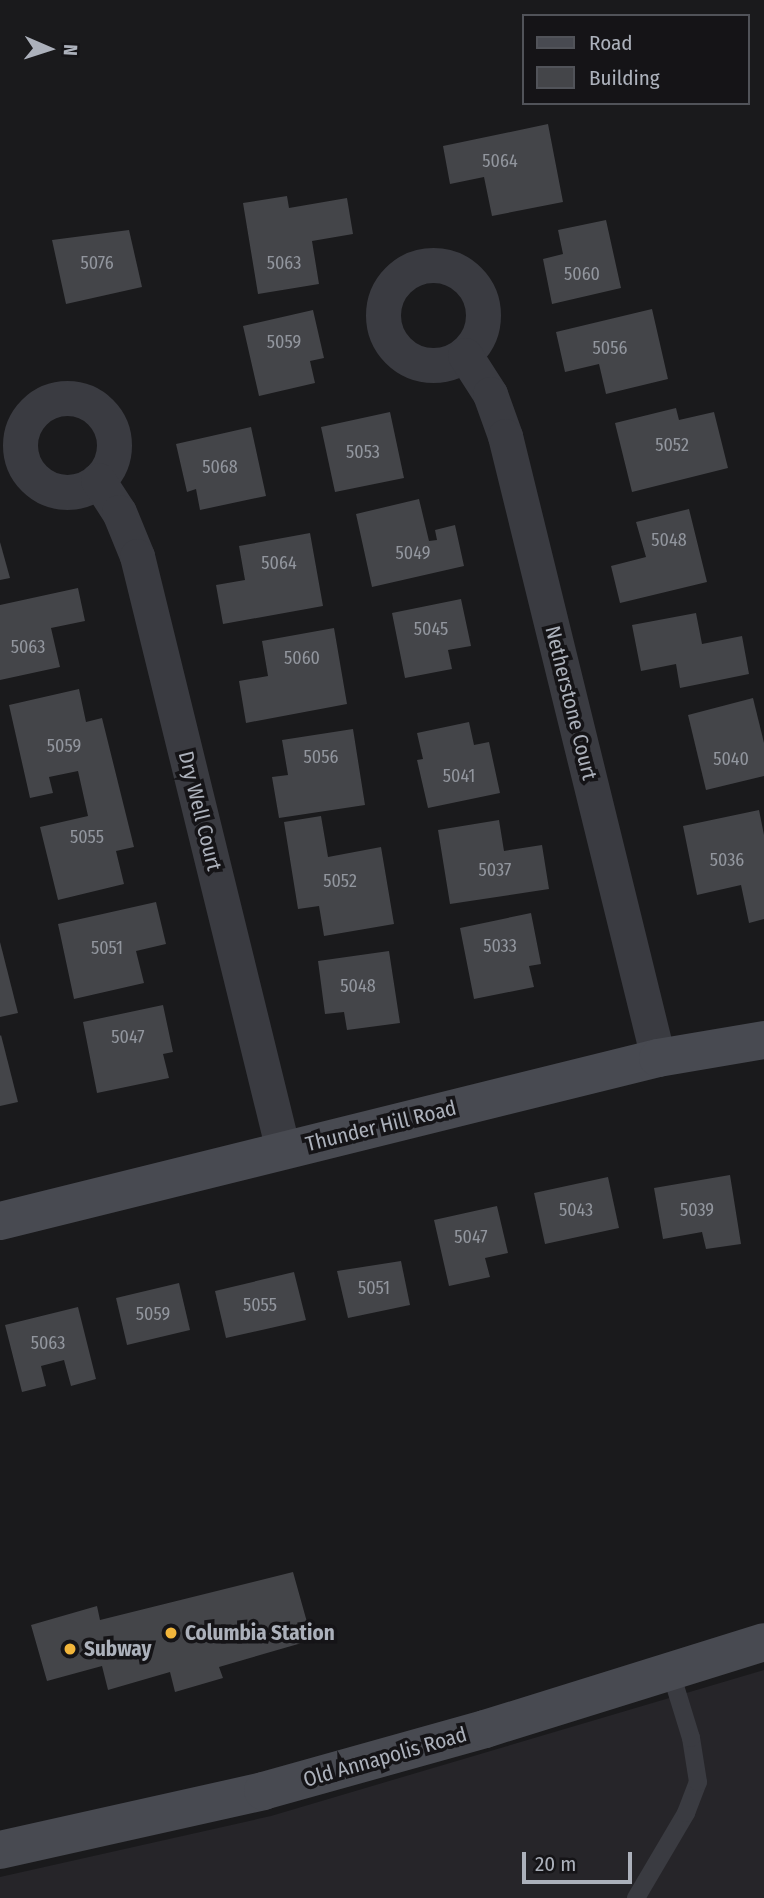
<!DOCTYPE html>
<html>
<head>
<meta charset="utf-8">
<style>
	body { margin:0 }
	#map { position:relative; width:764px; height:1898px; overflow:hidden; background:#1a1a1c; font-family:"Fira Sans Condensed",sans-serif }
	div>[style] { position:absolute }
	.built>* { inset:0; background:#262529 }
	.building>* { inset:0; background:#444549 }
	.lane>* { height:18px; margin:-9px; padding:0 9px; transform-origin:9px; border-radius:9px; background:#3a3b41 }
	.street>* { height:35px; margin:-17.5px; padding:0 17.5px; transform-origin:17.5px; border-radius:17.5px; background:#3a3b41 }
	.street>.ring { margin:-17.5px; padding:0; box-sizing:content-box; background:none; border:35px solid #3a3b41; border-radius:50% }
	.secondary>* { height:38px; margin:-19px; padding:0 19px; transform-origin:19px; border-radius:19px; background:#484a51 }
	.dots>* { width:19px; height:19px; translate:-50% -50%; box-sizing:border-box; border:4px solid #151417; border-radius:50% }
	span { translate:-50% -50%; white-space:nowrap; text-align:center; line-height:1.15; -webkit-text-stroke:7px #151417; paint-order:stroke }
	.number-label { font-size:18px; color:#92969e }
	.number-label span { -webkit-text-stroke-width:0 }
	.street-label { font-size:21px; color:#acb1bb }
	.poi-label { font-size:21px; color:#acb1bb; font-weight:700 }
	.left { translate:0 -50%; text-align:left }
	.legend { position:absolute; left:522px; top:14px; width:228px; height:91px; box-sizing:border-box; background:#151417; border:2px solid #515359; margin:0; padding:9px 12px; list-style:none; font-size:21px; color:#acb1bb }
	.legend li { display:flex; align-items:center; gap:14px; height:35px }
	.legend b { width:35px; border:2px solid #515359 }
	.north { position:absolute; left:14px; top:14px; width:70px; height:70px; -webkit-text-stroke:5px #151417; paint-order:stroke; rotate:93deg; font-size:19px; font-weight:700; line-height:28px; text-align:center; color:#acb1bb }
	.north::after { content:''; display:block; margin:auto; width:24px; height:32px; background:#acb1bb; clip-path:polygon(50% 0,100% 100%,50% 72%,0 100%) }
	.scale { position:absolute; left:522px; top:1852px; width:110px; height:32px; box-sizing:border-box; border:4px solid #acb1bb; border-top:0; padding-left:9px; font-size:21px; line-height:24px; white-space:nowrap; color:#acb1bb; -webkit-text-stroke:5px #151417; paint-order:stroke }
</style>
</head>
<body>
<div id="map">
	<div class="built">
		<div style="clip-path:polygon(764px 1670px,764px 1898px,0 1898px,0 1877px,271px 1816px)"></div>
	</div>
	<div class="building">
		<div style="clip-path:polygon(548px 124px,563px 202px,492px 216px,484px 177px,450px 184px,443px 146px)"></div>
		<div style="clip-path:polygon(287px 196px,289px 208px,347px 198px,353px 234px,312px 241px,319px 284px,258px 294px,243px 203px)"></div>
		<div style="clip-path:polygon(606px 220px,621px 288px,552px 304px,543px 259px,563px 254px,558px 230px)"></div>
		<div style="clip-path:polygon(129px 230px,142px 287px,66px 304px,52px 240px)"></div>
		<div style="clip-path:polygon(652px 309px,668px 379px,606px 394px,599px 364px,565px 372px,556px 332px)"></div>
		<div style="clip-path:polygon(313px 310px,324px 358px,310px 361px,315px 383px,259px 396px,243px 326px)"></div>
		<div style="clip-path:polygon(676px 408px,679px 420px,714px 412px,728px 468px,632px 492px,615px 423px)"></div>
		<div style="clip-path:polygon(390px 412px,404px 478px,335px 492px,321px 427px)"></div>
		<div style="clip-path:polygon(251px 427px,266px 496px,200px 510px,196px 489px,187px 492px,176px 444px)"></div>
		<div style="clip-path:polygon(419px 499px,429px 541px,437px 540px,435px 530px,455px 525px,464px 566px,372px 587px,356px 514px)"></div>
		<div style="clip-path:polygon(689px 509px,707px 582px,620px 603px,611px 566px,646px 557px,636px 522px)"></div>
		<div style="clip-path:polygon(310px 533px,323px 606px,223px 624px,216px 585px,245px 580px,239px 546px)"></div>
		<div style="clip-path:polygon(0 542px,10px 578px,0 580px)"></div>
		<div style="clip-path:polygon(78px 588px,85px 621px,51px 628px,60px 667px,0 680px,0 605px)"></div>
		<div style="clip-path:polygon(461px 599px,471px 646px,448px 650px,452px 669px,405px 678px,392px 613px)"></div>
		<div style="clip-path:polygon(696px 613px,702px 644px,742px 636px,749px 674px,680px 688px,676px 664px,641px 671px,632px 625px)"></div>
		<div style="clip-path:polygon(334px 628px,347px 704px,246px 723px,239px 681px,268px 676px,262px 641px)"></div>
		<div style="clip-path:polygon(79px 689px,86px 722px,102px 718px,134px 847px,116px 851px,124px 884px,58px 900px,40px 827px,88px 816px,78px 771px,49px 777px,53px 793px,30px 798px,9px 705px)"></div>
		<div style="clip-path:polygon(753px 698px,764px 743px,764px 776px,706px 790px,688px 715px)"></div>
		<div style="clip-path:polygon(469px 722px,474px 745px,489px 742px,500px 793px,428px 808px,417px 760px,423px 759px,417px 733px)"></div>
		<div style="clip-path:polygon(353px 729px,365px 805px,279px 818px,272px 777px,288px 775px,282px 740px)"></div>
		<div style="clip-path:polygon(759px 810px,764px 835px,764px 919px,749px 923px,741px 885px,697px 895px,683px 826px)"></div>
		<div style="clip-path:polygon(321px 816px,328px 857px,381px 847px,394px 924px,324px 936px,319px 906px,298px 909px,284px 822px)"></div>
		<div style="clip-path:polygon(499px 820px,504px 851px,542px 845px,549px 889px,450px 904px,438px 830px)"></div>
		<div style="clip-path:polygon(156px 902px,166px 944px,136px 951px,144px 983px,74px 999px,58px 924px)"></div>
		<div style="clip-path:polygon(531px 913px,541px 964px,529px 966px,534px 987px,474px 999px,460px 928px)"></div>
		<div style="clip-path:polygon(0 942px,18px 1013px,0 1017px)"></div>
		<div style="clip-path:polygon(389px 951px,400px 1023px,347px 1030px,344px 1012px,325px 1014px,318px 961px)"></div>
		<div style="clip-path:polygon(163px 1005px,173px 1052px,163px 1054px,169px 1078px,97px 1093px,83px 1022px)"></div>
		<div style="clip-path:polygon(1px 1035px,18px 1102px,0 1106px,0 1036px)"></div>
		<div style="clip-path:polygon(730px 1175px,741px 1244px,706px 1249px,702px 1232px,663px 1239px,654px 1188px)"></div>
		<div style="clip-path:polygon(608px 1177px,619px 1228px,545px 1244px,534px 1193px)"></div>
		<div style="clip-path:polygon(497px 1206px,508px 1253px,485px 1258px,490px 1277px,449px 1286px,434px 1220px)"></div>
		<div style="clip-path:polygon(401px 1261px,410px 1305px,348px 1318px,337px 1271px)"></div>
		<div style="clip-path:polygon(294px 1272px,306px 1320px,226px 1338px,215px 1291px)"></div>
		<div style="clip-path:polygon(179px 1283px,190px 1330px,127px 1345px,116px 1298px)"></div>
		<div style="clip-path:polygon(78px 1307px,96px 1379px,71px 1386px,64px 1360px,41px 1366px,46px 1386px,22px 1392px,5px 1325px)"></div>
		<div style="clip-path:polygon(293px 1572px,312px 1640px,219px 1667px,223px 1678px,175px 1692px,170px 1672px,108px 1690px,102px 1666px,47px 1681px,31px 1625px,97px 1606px,100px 1620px)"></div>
	</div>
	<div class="lane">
		<div style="left:636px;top:1898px;width:99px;rotate:-59.5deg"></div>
		<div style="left:686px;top:1813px;width:33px;rotate:-69deg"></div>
		<div style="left:698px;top:1782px;width:45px;rotate:-99deg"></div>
		<div style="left:691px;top:1738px;width:68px;rotate:-107.1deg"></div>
	</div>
	<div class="street">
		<div class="ring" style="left:383px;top:265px;width:65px;height:65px"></div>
		<div style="left:465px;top:355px;width:46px;rotate:57.3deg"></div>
		<div style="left:490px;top:394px;width:45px;rotate:70.3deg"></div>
		<div style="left:505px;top:436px;width:641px;rotate:76.18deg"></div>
		<div class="ring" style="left:20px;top:398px;width:59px;height:59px"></div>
		<div style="left:98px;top:480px;width:38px;rotate:57deg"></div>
		<div style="left:119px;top:512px;width:48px;rotate:67.8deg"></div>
		<div style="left:137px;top:556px;width:612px;rotate:76.19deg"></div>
	</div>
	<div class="secondary">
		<div style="left:0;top:1221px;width:678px;rotate:-13.91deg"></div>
		<div style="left:658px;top:1058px;width:108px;rotate:-9.6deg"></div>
		<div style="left:0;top:1850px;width:270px;rotate:-12.6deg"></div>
		<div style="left:263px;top:1791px;width:230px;rotate:-15.6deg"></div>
		<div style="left:485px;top:1729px;width:292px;rotate:-17.3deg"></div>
	</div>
	<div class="dots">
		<div style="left:171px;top:1633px;background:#f2b63b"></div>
		<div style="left:70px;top:1649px;background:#f2b63b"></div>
	</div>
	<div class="number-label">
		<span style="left:500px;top:161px">5064</span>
		<span style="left:97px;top:263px">5076</span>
		<span style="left:284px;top:263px">5063</span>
		<span style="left:582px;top:274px">5060</span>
		<span style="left:284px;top:342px">5059</span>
		<span style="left:610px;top:348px">5056</span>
		<span style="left:672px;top:445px">5052</span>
		<span style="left:363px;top:452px">5053</span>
		<span style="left:220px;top:467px">5068</span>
		<span style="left:669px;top:540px">5048</span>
		<span style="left:413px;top:553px">5049</span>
		<span style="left:279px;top:563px">5064</span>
		<span style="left:431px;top:629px">5045</span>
		<span style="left:28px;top:647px">5063</span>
		<span style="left:302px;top:658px">5060</span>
		<span style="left:64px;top:746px">5059</span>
		<span style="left:321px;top:757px">5056</span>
		<span style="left:731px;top:759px">5040</span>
		<span style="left:459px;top:776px">5041</span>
		<span style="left:87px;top:837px">5055</span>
		<span style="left:727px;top:860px">5036</span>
		<span style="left:495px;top:870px">5037</span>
		<span style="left:340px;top:881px">5052</span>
		<span style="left:500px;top:946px">5033</span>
		<span style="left:107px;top:948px">5051</span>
		<span style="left:358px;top:986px">5048</span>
		<span style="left:128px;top:1037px">5047</span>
		<span style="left:576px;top:1210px">5043</span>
		<span style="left:697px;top:1210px">5039</span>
		<span style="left:471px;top:1237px">5047</span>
		<span style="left:374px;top:1288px">5051</span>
		<span style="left:260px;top:1305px">5055</span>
		<span style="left:153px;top:1314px">5059</span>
		<span style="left:48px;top:1343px">5063</span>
	</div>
	<div class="street-label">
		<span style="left:571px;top:703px;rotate:76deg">Netherstone Court</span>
		<span style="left:200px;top:811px;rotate:76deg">Dry Well Court</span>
		<span style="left:381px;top:1126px;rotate:-14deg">Thunder Hill Road</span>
		<span style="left:385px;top:1757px;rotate:-16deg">Old Annapolis Road</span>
	</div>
	<div class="poi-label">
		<span class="left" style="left:185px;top:1633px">Columbia Station</span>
		<span class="left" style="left:84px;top:1649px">Subway</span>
	</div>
	<ul class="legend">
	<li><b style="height:9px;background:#484a51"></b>Road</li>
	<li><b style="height:19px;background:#444549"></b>Building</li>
	</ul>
	<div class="north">N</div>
	<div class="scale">20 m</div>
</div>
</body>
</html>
